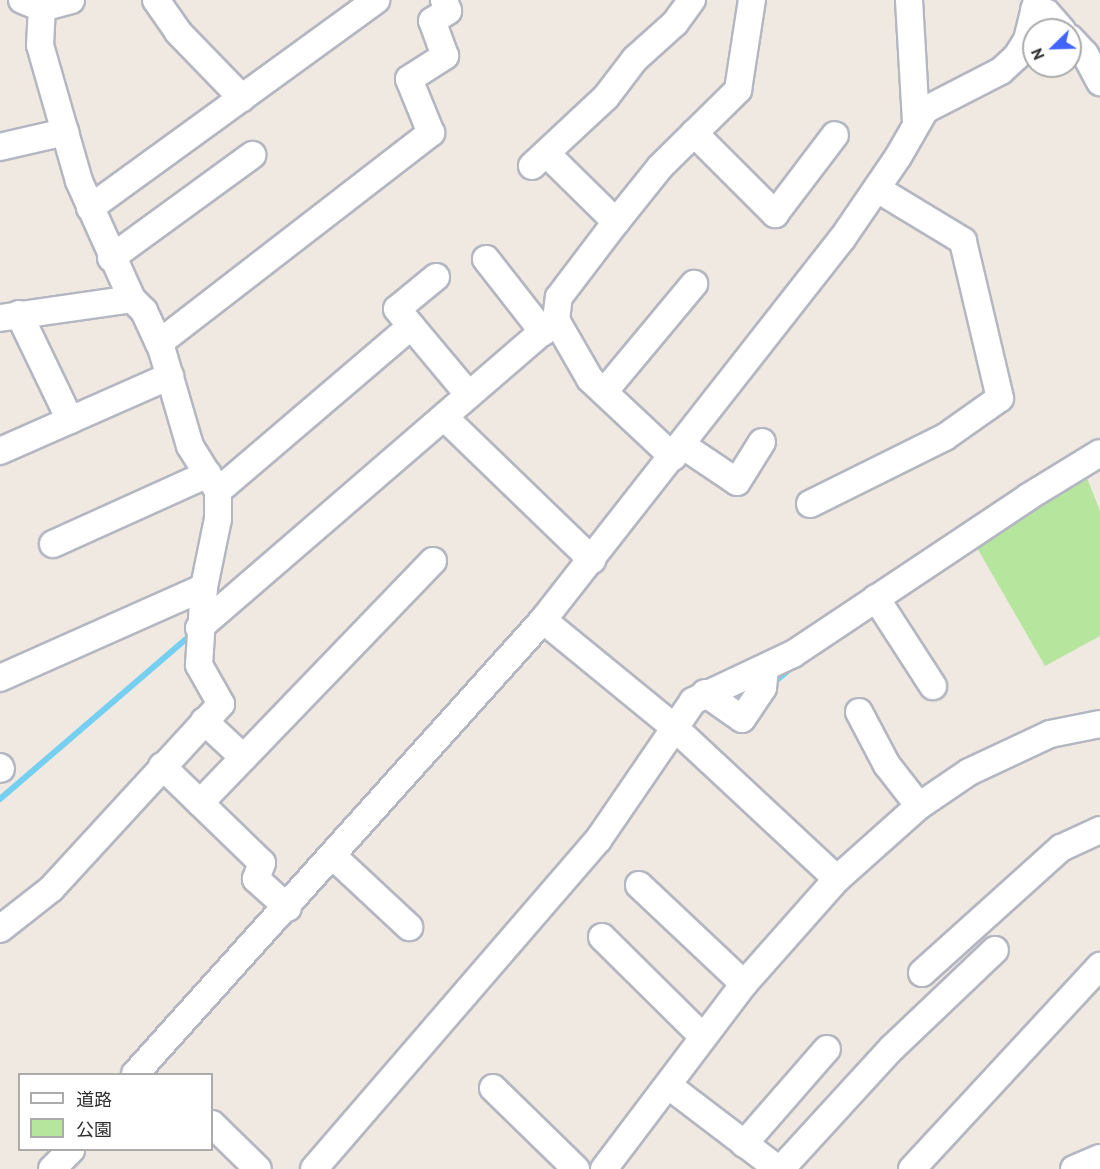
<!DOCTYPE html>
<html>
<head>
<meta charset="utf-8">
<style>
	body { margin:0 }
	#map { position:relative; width:1100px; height:1169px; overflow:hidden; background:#efe9e1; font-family:"PT Sans","Noto Sans JP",sans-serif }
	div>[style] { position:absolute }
	.green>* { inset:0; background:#b6e59e }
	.stream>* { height:6px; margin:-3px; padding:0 3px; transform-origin:3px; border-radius:3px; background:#75cff0 }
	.roads { filter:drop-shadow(2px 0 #b4b7c1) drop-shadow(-2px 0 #b4b7c1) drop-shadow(0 2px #b4b7c1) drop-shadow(0 -2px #b4b7c1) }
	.street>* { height:26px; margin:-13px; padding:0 13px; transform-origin:13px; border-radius:13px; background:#fff }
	span { translate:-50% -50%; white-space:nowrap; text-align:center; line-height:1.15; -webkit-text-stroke:4.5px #fff; paint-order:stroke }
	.legend { position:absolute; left:18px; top:1073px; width:195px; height:78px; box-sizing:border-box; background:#fff; border:2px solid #ababab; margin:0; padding:8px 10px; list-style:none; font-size:18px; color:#2e2e2e }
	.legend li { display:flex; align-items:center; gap:12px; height:30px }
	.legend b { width:30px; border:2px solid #ababab }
	.north { position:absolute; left:1022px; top:18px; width:60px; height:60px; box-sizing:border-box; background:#fff; border:2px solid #ababab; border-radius:50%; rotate:247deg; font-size:16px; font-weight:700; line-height:24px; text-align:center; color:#2e2e2e }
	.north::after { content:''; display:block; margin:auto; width:21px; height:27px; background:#4264fb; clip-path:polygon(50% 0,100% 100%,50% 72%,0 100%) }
</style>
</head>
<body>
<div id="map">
	<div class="green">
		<div style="clip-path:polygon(1087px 478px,1100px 511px,1100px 636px,1045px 666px,976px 546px)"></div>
	</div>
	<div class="stream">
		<div style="left:771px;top:685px;width:26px;rotate:-40deg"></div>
		<div style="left:0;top:799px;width:255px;rotate:-40.7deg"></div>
	</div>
	<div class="roads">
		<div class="street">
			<div style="left:22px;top:0;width:22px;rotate:22deg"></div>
			<div style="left:42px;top:8px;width:30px;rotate:-15deg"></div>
			<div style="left:156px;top:0;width:39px;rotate:55deg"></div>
			<div style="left:178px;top:32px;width:92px;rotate:45.9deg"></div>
			<div style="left:909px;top:0;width:122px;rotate:86.7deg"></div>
			<div style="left:1034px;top:10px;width:13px;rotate:13deg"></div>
			<div style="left:1047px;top:13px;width:23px;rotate:49deg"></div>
			<div style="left:1070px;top:38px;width:22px;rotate:47deg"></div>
			<div style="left:1085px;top:54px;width:32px;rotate:62deg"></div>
			<div style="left:694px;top:133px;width:115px;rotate:45deg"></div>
			<div style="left:775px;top:214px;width:99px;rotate:-52.8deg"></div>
			<div style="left:0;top:147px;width:67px;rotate:-13deg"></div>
			<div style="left:547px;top:154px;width:97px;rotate:44.6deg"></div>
			<div style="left:532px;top:166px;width:101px;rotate:-43deg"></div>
			<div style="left:606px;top:97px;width:48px;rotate:-52.7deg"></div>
			<div style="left:635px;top:59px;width:54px;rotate:-42deg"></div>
			<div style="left:675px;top:23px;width:29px;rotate:-54deg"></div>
			<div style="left:90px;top:208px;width:354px;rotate:-36deg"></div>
			<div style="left:111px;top:258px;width:175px;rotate:-36.1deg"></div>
			<div style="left:486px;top:259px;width:93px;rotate:52deg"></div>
			<div style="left:436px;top:277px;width:50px;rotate:140.6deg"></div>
			<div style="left:397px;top:309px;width:112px;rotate:50.1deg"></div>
			<div style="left:19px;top:314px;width:118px;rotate:64.3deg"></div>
			<div style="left:0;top:318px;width:133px;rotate:-8.2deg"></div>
			<div style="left:556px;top:320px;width:68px;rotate:60deg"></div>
			<div style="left:590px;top:379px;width:114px;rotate:43.2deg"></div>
			<div style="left:159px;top:343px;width:344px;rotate:-37.7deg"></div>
			<div style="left:431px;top:133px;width:58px;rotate:-112.2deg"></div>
			<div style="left:409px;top:79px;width:43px;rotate:-32.6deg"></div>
			<div style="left:445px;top:56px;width:37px;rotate:-110deg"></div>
			<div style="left:432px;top:21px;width:19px;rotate:-32deg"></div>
			<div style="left:448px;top:11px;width:12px;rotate:-110deg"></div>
			<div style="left:604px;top:392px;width:141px;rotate:-50.2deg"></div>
			<div style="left:444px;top:417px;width:206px;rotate:44deg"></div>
			<div style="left:682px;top:445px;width:66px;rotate:33.9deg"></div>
			<div style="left:737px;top:482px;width:47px;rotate:-58deg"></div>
			<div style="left:0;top:451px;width:186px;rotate:-23.8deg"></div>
			<div style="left:218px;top:491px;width:254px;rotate:-40.5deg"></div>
			<div style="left:810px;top:504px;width:151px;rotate:-26.4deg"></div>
			<div style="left:945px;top:437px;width:67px;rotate:-35.3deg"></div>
			<div style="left:1000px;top:398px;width:161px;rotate:-103.3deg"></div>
			<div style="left:963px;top:241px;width:100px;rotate:-148.8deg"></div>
			<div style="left:53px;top:544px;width:170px;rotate:-24.3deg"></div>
			<div style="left:876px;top:598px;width:105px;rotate:57.1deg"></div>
			<div style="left:543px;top:620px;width:172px;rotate:39.3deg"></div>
			<div style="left:676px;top:729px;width:220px;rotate:43deg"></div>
			<div style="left:199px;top:628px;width:472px;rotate:-40.8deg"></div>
			<div style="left:556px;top:320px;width:23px;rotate:-83deg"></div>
			<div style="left:559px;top:297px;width:94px;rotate:-52.8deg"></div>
			<div style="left:616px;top:222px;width:70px;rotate:-51.3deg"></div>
			<div style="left:660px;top:167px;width:110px;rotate:-44.6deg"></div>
			<div style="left:738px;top:90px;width:91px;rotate:-81.2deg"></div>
			<div style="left:0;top:678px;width:223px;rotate:-24deg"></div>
			<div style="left:705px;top:693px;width:45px;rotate:35.1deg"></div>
			<div style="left:742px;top:719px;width:37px;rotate:-56deg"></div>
			<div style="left:763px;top:688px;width:18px;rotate:-84deg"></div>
			<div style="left:859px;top:712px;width:60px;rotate:62.2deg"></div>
			<div style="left:887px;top:765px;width:52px;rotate:52deg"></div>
			<div style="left:204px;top:721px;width:54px;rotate:42.8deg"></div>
			<div style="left:162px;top:766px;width:139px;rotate:44.1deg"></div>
			<div style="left:262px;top:863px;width:17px;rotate:111deg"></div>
			<div style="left:256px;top:879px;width:43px;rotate:42.2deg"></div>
			<div style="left:0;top:767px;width:2px;rotate:63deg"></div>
			<div style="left:200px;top:803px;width:336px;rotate:-46.1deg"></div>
			<div style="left:334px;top:857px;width:103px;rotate:43deg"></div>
			<div style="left:639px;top:885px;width:144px;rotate:43.3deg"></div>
			<div style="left:0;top:929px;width:65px;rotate:-38.1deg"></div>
			<div style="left:51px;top:889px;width:251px;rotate:-47.4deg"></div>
			<div style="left:221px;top:704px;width:45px;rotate:-119.4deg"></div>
			<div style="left:199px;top:665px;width:78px;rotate:-86.3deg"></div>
			<div style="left:204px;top:587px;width:69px;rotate:-78.4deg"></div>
			<div style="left:218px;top:519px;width:28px;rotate:-90deg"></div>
			<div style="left:218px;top:491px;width:53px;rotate:-121.9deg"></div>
			<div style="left:190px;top:446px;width:100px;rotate:-106.3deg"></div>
			<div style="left:162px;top:350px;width:43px;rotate:-114.8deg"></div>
			<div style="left:144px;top:311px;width:17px;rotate:-135deg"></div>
			<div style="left:132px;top:299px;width:129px;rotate:-114.2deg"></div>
			<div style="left:79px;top:181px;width:141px;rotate:-106deg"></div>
			<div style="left:40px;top:45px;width:37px;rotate:-87deg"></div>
			<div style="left:602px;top:937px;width:142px;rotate:44.7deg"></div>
			<div style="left:922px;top:973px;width:187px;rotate:-42deg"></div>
			<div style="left:1061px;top:848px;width:43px;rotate:-24.8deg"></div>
			<div style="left:135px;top:1074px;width:610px;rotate:-48.05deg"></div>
			<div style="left:543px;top:620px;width:484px;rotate:-51.9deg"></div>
			<div style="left:842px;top:239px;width:99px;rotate:-55.7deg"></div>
			<div style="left:898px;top:157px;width:54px;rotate:-60.1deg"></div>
			<div style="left:925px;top:110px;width:85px;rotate:-27.2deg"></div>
			<div style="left:1001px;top:71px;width:22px;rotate:-43deg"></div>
			<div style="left:1017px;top:56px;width:19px;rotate:-58deg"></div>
			<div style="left:1027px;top:40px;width:41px;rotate:-76deg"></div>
			<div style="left:669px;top:1086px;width:137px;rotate:37.3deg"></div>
			<div style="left:493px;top:1088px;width:116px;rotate:44.3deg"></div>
			<div style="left:212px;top:1124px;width:64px;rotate:44.4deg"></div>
			<div style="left:744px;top:1144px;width:126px;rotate:-48.9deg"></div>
			<div style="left:52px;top:1169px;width:27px;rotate:-45deg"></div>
			<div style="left:314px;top:1169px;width:435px;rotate:-49.2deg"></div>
			<div style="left:598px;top:840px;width:168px;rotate:-55.6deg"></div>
			<div style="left:693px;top:701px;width:110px;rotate:-25.2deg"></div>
			<div style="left:793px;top:654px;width:283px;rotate:-33.7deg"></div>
			<div style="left:1028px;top:497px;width:84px;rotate:-31.4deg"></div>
			<div style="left:604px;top:1169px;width:232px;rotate:-52.9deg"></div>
			<div style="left:744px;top:984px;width:140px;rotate:-48.5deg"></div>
			<div style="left:837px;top:879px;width:110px;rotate:-41.7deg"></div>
			<div style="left:919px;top:806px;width:60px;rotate:-34.2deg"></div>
			<div style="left:969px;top:772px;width:89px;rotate:-25.1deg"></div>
			<div style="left:1050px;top:734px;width:51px;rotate:-11.3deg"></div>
			<div style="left:781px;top:1169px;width:164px;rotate:-47.5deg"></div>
			<div style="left:892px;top:1048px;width:142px;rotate:-43.6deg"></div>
			<div style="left:912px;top:1169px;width:277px;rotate:-47.2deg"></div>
			<div style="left:1074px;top:1169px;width:28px;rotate:-23deg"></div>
		</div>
	</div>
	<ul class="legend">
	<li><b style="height:8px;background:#fff"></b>道路</li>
	<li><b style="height:16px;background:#b6e59e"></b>公園</li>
	</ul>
	<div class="north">N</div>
</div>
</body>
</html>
